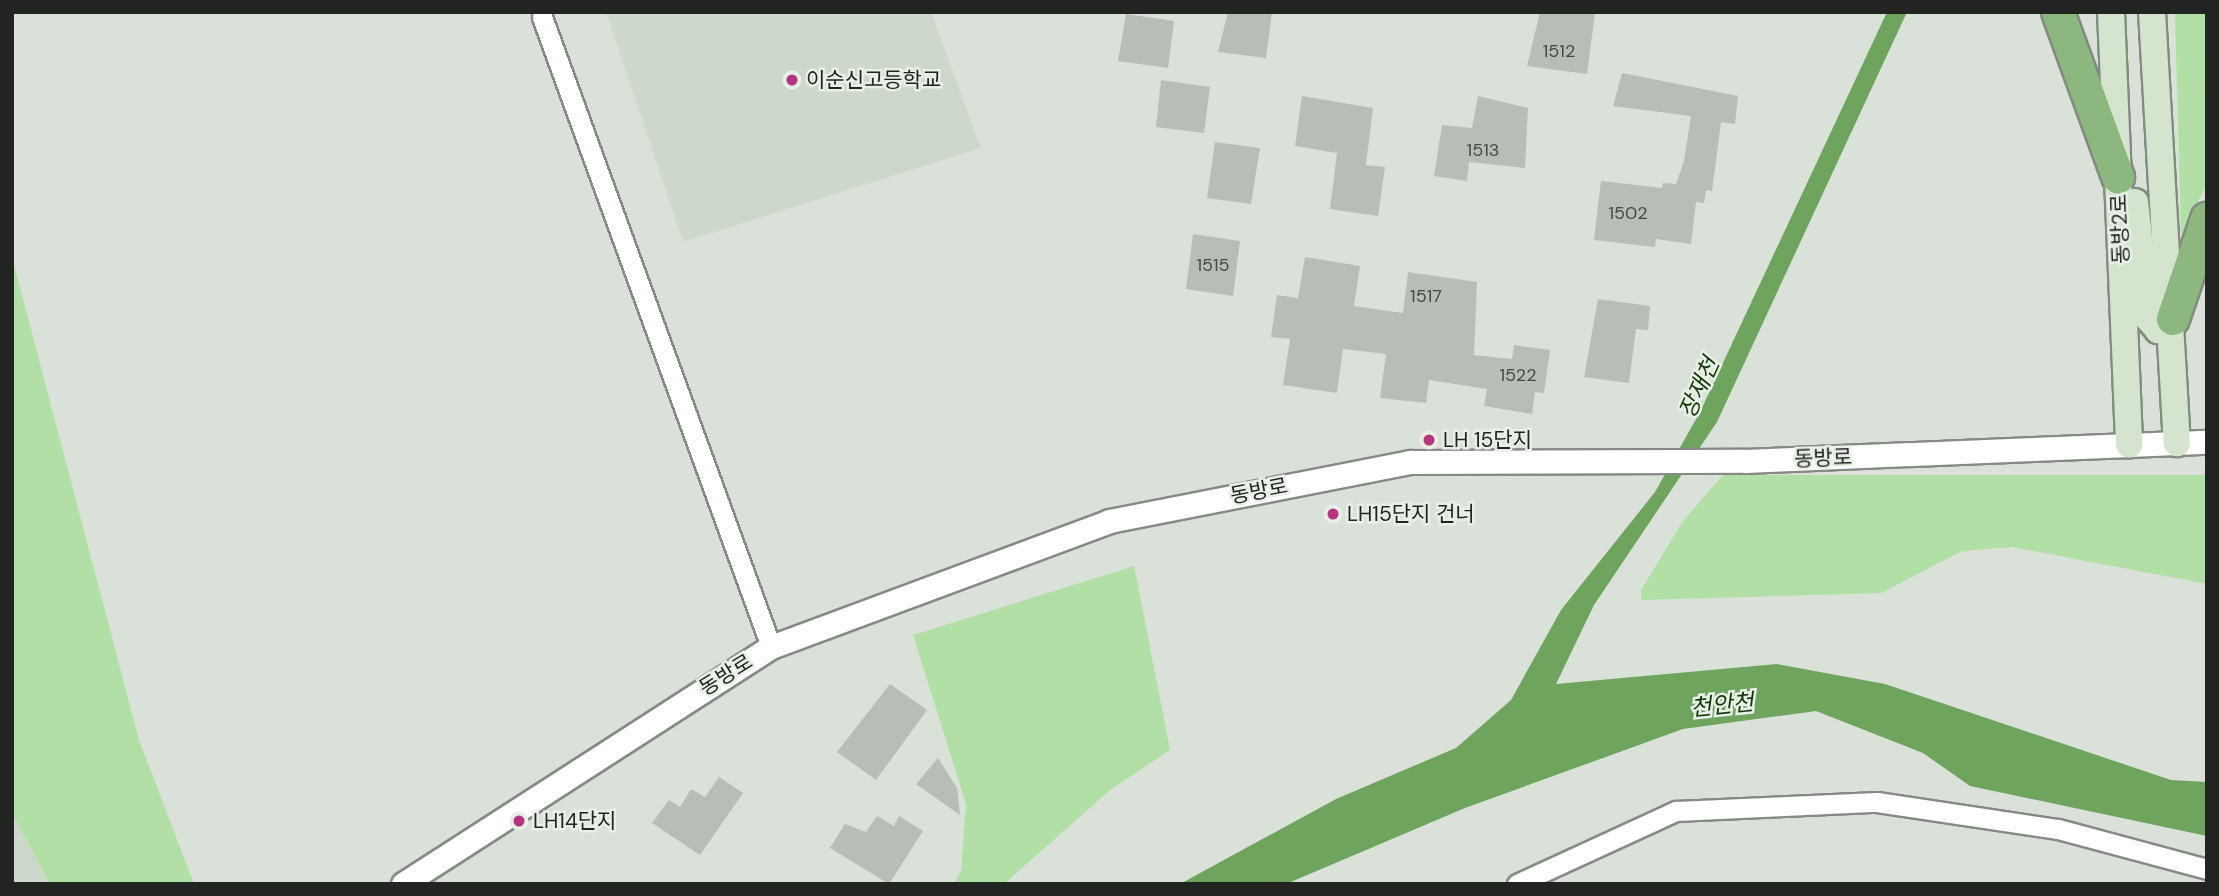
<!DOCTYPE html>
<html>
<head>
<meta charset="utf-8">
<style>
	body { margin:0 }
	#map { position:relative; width:2219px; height:896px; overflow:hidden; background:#dae1d9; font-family:"DM Sans","Noto Sans KR",sans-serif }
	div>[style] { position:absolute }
	.built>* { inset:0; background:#cdd8ca }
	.green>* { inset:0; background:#b2dfa5 }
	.water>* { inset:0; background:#6ea45e }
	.building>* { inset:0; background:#b7beb5 }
	.roads { filter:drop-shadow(2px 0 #848b83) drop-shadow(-2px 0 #848b83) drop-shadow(0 2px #848b83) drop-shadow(0 -2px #848b83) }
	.minor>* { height:19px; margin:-9.5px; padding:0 9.5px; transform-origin:9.5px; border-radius:9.5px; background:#fff }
	.tertiary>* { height:23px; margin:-11.5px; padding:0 11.5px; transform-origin:11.5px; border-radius:11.5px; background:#fff }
	.secondary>* { height:26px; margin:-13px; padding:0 13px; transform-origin:13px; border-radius:13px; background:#d4e4cf }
	.trunk>* { height:32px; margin:-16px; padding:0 16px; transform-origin:16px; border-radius:16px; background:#8cb77f }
	.dots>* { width:19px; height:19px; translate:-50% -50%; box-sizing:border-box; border:4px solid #e8efe6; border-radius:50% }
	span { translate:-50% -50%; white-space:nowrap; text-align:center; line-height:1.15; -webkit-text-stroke:5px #e8efe6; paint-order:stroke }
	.number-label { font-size:18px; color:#474a46 }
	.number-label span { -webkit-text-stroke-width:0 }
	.poi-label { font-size:21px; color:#222421 }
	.left { translate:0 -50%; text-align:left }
	.street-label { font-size:21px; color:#222421 }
	.water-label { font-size:23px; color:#143807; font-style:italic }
	.frame { position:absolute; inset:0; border:14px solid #222421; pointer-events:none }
</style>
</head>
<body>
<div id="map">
	<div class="built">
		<div style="clip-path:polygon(606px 12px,931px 12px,981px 148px,683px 242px)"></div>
		<div style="clip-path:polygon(12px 813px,50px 884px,12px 884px)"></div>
	</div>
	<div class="green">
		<div style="clip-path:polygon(2175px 12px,2207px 12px,2207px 184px,2181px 235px)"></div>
		<div style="clip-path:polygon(12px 257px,139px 740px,194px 884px,50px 884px,12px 813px)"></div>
		<div style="clip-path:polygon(1723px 475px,2207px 475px,2207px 584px,2012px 547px,1962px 551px,1881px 593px,1641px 600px,1641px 590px,1683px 521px)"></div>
		<div style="clip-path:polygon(1134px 566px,1170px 750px,1109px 791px,1004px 884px,954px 884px,961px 871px,966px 804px,913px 635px)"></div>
	</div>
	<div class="water">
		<div style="clip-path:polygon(1887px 12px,1907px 12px,1717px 422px,1594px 605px,1556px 684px,1777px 664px,1885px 684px,2171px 780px,2207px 782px,2207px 836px,1970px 786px,1923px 753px,1816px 711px,1683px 729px,1465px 808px,1286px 884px,1180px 884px,1336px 799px,1456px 748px,1511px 700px,1561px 610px,1655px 492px,1700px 412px)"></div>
	</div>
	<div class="building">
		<div style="clip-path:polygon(1228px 12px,1272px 12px,1266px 58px,1218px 52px)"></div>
		<div style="clip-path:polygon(1540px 12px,1595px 12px,1587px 74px,1527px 66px)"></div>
		<div style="clip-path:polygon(1126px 14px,1174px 21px,1168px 68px,1118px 61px)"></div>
		<div style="clip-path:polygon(1622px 73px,1738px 96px,1735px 124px,1721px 122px,1712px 191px,1706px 190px,1704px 203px,1696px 202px,1691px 244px,1656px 239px,1655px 247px,1594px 240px,1601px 181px,1662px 188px,1663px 183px,1676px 184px,1684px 161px,1691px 116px,1613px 106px)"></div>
		<div style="clip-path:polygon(1161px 80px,1210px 87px,1204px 133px,1156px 127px)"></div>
		<div style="clip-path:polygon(1302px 96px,1373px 108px,1366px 165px,1385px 167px,1378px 216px,1330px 209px,1337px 153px,1295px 146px)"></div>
		<div style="clip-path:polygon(1478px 96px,1528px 108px,1525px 168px,1469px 162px,1467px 181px,1434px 176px,1442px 125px,1472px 128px)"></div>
		<div style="clip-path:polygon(1215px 142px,1260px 148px,1251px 204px,1207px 198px)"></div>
		<div style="clip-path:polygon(1193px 234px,1240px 241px,1233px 296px,1186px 289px)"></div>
		<div style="clip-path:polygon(1305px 257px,1360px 266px,1354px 306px,1403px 313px,1408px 272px,1477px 282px,1474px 355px,1512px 359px,1514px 345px,1550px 350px,1544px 393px,1535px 392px,1532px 414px,1484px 406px,1487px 389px,1429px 380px,1426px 403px,1380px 398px,1386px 354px,1343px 349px,1337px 393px,1283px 385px,1290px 339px,1271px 337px,1277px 295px,1298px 298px)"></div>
		<div style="clip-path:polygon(1598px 299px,1650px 306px,1648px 330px,1636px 329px,1629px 383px,1584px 377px)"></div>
		<div style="clip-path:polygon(890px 684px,927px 710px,876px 780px,837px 752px)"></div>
		<div style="clip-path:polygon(938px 758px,957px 788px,960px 815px,916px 784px)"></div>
		<div style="clip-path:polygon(719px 777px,743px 793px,700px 855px,652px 823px,669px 800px,680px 807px,691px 789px,705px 797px)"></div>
		<div style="clip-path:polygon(877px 816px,894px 826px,899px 816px,923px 831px,889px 884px,830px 848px,845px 824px,866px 832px)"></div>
	</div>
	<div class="roads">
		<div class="minor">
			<div style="left:542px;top:17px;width:670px;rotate:70.02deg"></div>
			<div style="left:1517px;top:884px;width:175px;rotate:-24.7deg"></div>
			<div style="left:1676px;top:811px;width:201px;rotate:-2.6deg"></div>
			<div style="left:1877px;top:802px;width:183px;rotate:8.5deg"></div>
			<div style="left:2058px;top:829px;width:154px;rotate:15deg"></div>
		</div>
		<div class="tertiary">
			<div style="left:403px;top:884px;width:438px;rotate:-32.8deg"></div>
			<div style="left:771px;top:647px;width:361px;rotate:-20.4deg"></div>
			<div style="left:1109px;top:521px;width:307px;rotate:-11.1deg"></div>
			<div style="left:1410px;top:462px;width:335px;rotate:-0.2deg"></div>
			<div style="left:1745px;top:461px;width:462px;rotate:-2.4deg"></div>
		</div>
		<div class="secondary">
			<div style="left:2111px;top:12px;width:433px;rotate:87.6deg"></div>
			<div style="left:2152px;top:12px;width:432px;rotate:86.7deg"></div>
			<div style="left:2135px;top:202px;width:117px;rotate:83.6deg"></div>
			<div style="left:2148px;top:318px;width:16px;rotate:50deg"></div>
			<div style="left:2158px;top:330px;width:19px;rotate:-36deg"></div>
		</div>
		<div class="trunk">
			<div style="left:2058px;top:12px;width:176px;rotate:70deg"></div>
			<div style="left:2173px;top:319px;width:106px;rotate:-71.2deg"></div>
		</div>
	</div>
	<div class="dots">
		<div style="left:792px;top:80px;background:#b4347f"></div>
		<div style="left:1429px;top:440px;background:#b4347f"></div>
		<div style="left:1333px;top:514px;background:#b4347f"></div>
		<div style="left:519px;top:821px;background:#b4347f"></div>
	</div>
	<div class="number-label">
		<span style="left:1559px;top:51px">1512</span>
		<span style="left:1483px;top:150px">1513</span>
		<span style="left:1628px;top:213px">1502</span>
		<span style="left:1213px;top:265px">1515</span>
		<span style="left:1426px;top:296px">1517</span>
		<span style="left:1518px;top:375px">1522</span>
	</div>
	<div class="poi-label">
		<span class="left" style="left:806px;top:80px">이순신고등학교</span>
		<span class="left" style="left:1443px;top:440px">LH 15단지</span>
		<span class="left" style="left:1347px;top:514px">LH15단지 건너</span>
		<span class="left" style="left:533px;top:821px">LH14단지</span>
	</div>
	<div class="street-label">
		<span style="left:2120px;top:229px;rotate:-92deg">동방2로</span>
		<span style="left:1823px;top:458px;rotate:-2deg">동방로</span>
		<span style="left:1259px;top:491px;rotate:-11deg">동방로</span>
		<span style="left:726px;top:675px;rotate:-32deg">동방로</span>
	</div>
	<div class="water-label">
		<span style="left:1699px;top:388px;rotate:-65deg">장재천</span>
		<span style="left:1722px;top:705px;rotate:-6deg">천안천</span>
	</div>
	<div class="frame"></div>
</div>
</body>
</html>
